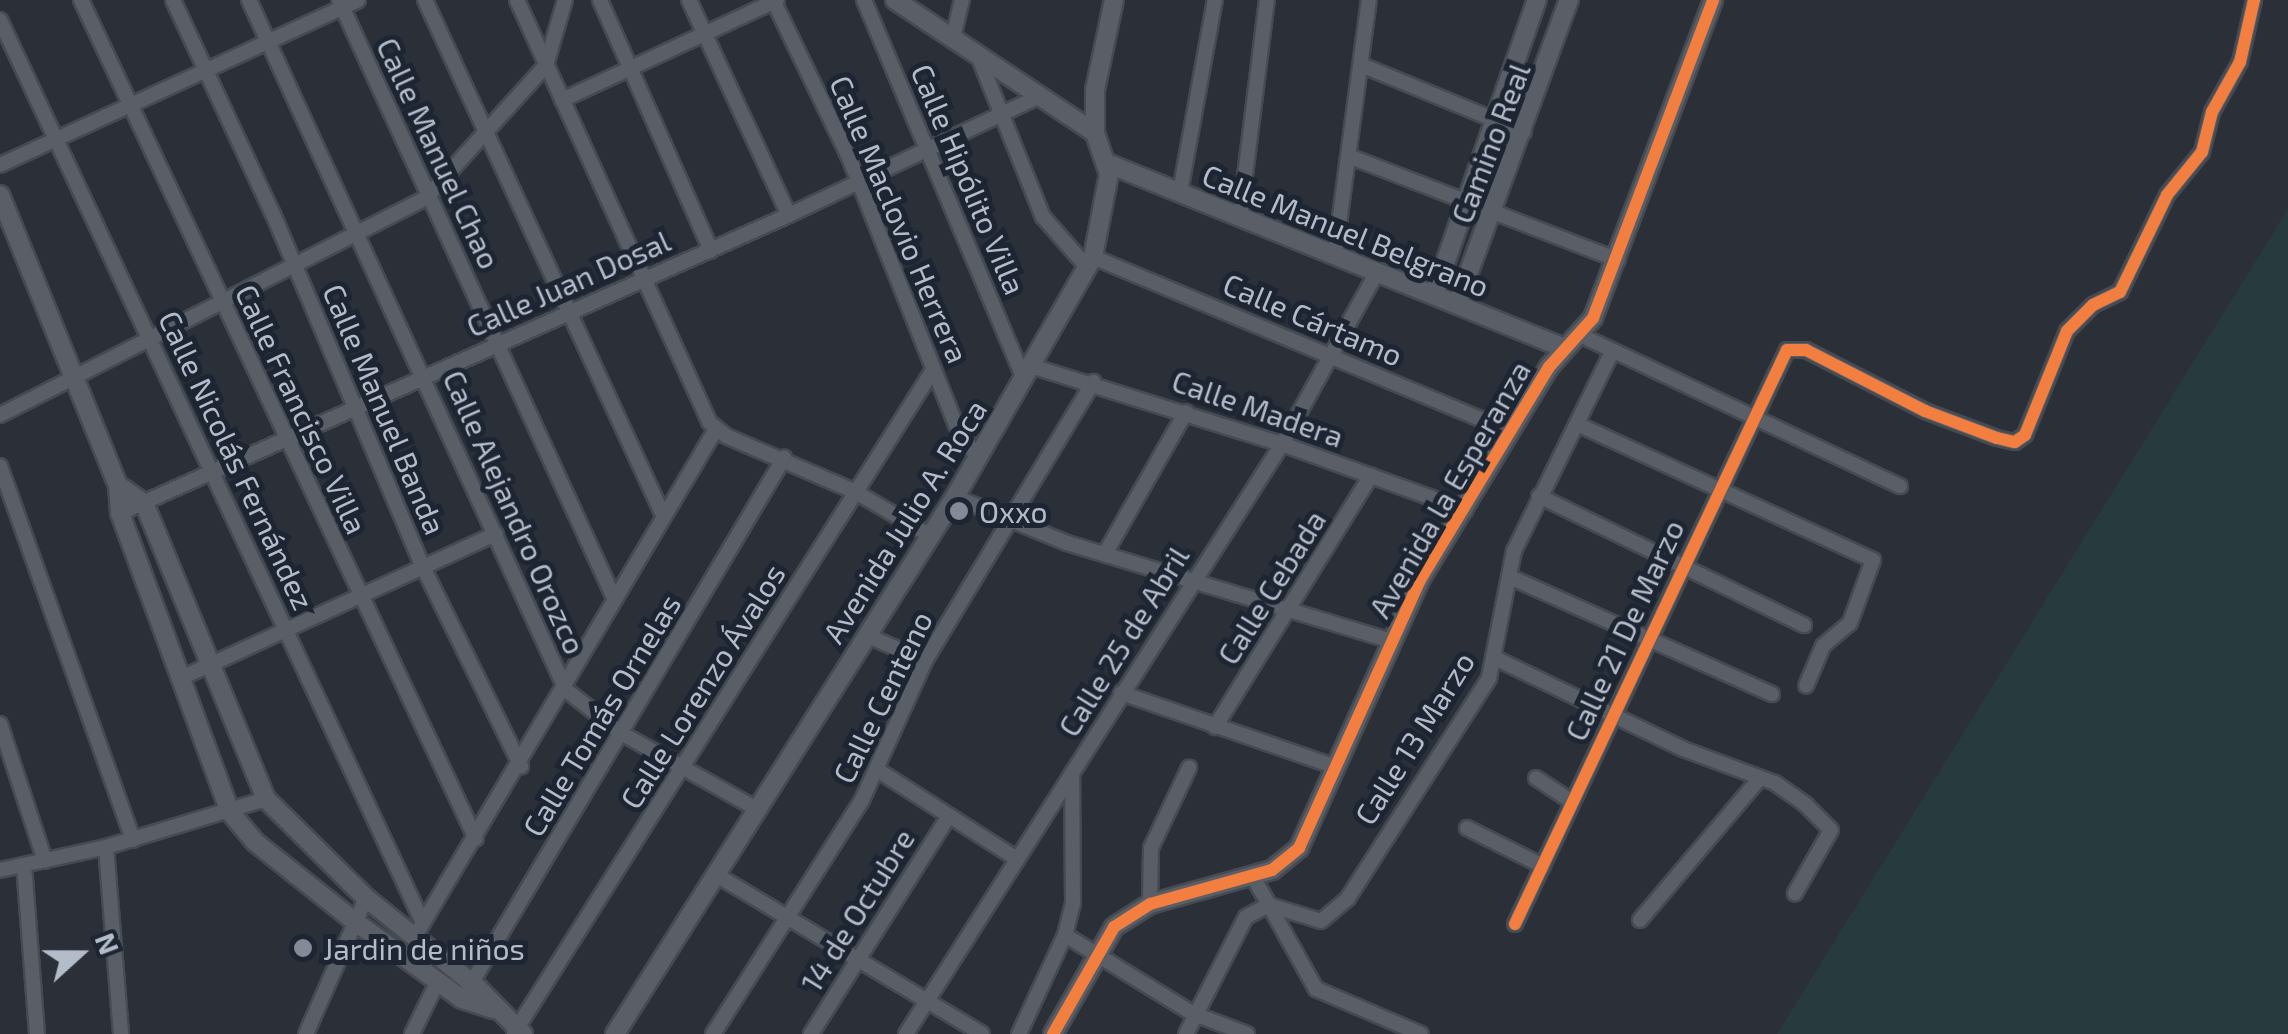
<!DOCTYPE html>
<html>
<head>
<meta charset="utf-8">
<style>
	body { margin:0 }
	#map { position:relative; width:2288px; height:1034px; overflow:hidden; background:#2a2f38; font-family:"Exo 2",sans-serif }
	div>[style] { position:absolute }
	.green>* { inset:0; background:#273a3e }
	.roads { filter:drop-shadow(2px 0 #464a51) drop-shadow(-2px 0 #464a51) drop-shadow(0 2px #464a51) drop-shadow(0 -2px #464a51) }
	.minor>* { height:14px; margin:-7px; padding:0 7px; transform-origin:7px; border-radius:7px; background:#5a5e66 }
	.tertiary>* { height:18px; margin:-9px; padding:0 9px; transform-origin:9px; border-radius:9px; background:#5a5e66 }
	.cycleway>* { height:12px; margin:-6px; padding:0 6px; transform-origin:6px; border-radius:6px; background:#f27e40 }
	.dots>* { width:28px; height:28px; translate:-50% -50%; box-sizing:border-box; border:5px solid #1d2533; border-radius:50% }
	span { translate:-50% -50%; white-space:nowrap; text-align:center; line-height:1.15; -webkit-text-stroke:10px #1d2533; paint-order:stroke }
	.street-label { font-size:30px; color:#b4bbc9 }
	.poi-label { font-size:30px; color:#b4bbc9 }
	.left { translate:0 -50%; text-align:left }
	.north { position:absolute; left:30px; top:904px; width:100px; height:100px; -webkit-text-stroke:8px #1d2533; paint-order:stroke; rotate:69deg; font-size:28px; font-weight:700; line-height:40px; text-align:center; color:#b4bbc9 }
	.north::after { content:''; display:block; margin:auto; width:35px; height:45px; background:#b4bbc9; clip-path:polygon(50% 0,100% 100%,50% 72%,0 100%) }
</style>
</head>
<body>
<div id="map">
	<div class="green">
		<div style="clip-path:polygon(2288px 209px,2288px 1034px,1777px 1034px)"></div>
	</div>
	<div class="roads">
		<div class="minor">
			<div style="left:81px;top:0;width:927px;rotate:64.79deg"></div>
			<div style="left:173px;top:0;width:236px;rotate:65deg"></div>
			<div style="left:273px;top:214px;width:386px;rotate:67deg"></div>
			<div style="left:424px;top:569px;width:220px;rotate:63.8deg"></div>
			<div style="left:249px;top:0;width:759px;rotate:65.32deg"></div>
			<div style="left:566px;top:690px;width:70px;rotate:38deg"></div>
			<div style="left:621px;top:733px;width:156px;rotate:29.2deg"></div>
			<div style="left:339px;top:0;width:660px;rotate:65.3deg"></div>
			<div style="left:425px;top:0;width:565px;rotate:65.2deg"></div>
			<div style="left:517px;top:0;width:464px;rotate:65.5deg"></div>
			<div style="left:709px;top:422px;width:22px;rotate:39deg"></div>
			<div style="left:726px;top:436px;width:139px;rotate:23.3deg"></div>
			<div style="left:854px;top:491px;width:87px;rotate:30.4deg"></div>
			<div style="left:600px;top:0;width:274px;rotate:66.1deg"></div>
			<div style="left:689px;top:0;width:237px;rotate:65.1deg"></div>
			<div style="left:773px;top:0;width:172px;rotate:64.2deg"></div>
			<div style="left:848px;top:155px;width:291px;rotate:68.2deg"></div>
			<div style="left:956px;top:425px;width:40px;rotate:57.1deg"></div>
			<div style="left:864px;top:0;width:411px;rotate:67.1deg"></div>
			<div style="left:0;top:20px;width:997px;rotate:64.9deg"></div>
			<div style="left:953px;top:38px;width:39px;rotate:-77deg"></div>
			<div style="left:979px;top:58px;width:171px;rotate:68.1deg"></div>
			<div style="left:1043px;top:217px;width:67px;rotate:48.7deg"></div>
			<div style="left:1361px;top:65px;width:176px;rotate:22.3deg"></div>
			<div style="left:562px;top:100px;width:237px;rotate:-24.9deg"></div>
			<div style="left:1351px;top:157px;width:286px;rotate:21.1deg"></div>
			<div style="left:0;top:165px;width:394px;rotate:-24.7deg"></div>
			<div style="left:1180px;top:192px;width:195px;rotate:-79.7deg"></div>
			<div style="left:1240px;top:216px;width:218px;rotate:-82.9deg"></div>
			<div style="left:1335px;top:254px;width:256px;rotate:-82.4deg"></div>
			<div style="left:1093px;top:257px;width:453px;rotate:22.7deg"></div>
			<div style="left:1580px;top:335px;width:354px;rotate:25.3deg"></div>
			<div style="left:1031px;top:366px;width:263px;rotate:17.3deg"></div>
			<div style="left:1282px;top:444px;width:195px;rotate:19.8deg"></div>
			<div style="left:0;top:415px;width:478px;rotate:-27deg"></div>
			<div style="left:426px;top:198px;width:179px;rotate:-47.9deg"></div>
			<div style="left:546px;top:65px;width:68px;rotate:-73.7deg"></div>
			<div style="left:1577px;top:424px;width:326px;rotate:24.7deg"></div>
			<div style="left:1873px;top:560px;width:67px;rotate:110.1deg"></div>
			<div style="left:1850px;top:623px;width:35px;rotate:140deg"></div>
			<div style="left:1823px;top:646px;width:43px;rotate:113deg"></div>
			<div style="left:0;top:466px;width:397px;rotate:70.4deg"></div>
			<div style="left:1539px;top:496px;width:295px;rotate:26deg"></div>
			<div style="left:955px;top:497px;width:121px;rotate:22.3deg"></div>
			<div style="left:1067px;top:543px;width:336px;rotate:16.8deg"></div>
			<div style="left:120px;top:513px;width:732px;rotate:-24.01deg"></div>
			<div style="left:789px;top:215px;width:272px;rotate:-25.4deg"></div>
			<div style="left:1106px;top:552px;width:161px;rotate:-60.3deg"></div>
			<div style="left:1510px;top:577px;width:287px;rotate:24.1deg"></div>
			<div style="left:866px;top:635px;width:64px;rotate:23.8deg"></div>
			<div style="left:1497px;top:659px;width:207px;rotate:25.8deg"></div>
			<div style="left:1683px;top:749px;width:98px;rotate:20.3deg"></div>
			<div style="left:1775px;top:783px;width:38px;rotate:35deg"></div>
			<div style="left:1806px;top:805px;width:35px;rotate:45deg"></div>
			<div style="left:1831px;top:830px;width:73px;rotate:119.7deg"></div>
			<div style="left:181px;top:678px;width:346px;rotate:-24.6deg"></div>
			<div style="left:1121px;top:693px;width:227px;rotate:19deg"></div>
			<div style="left:0;top:724px;width:144px;rotate:71.8deg"></div>
			<div style="left:1215px;top:727px;width:296px;rotate:-58.2deg"></div>
			<div style="left:879px;top:771px;width:164px;rotate:32.5deg"></div>
			<div style="left:1536px;top:778px;width:42px;rotate:33.3deg"></div>
			<div style="left:1467px;top:828px;width:85px;rotate:26.6deg"></div>
			<div style="left:106px;top:847px;width:188px;rotate:85.4deg"></div>
			<div style="left:24px;top:865px;width:169px;rotate:85.6deg"></div>
			<div style="left:0;top:870px;width:108px;rotate:-12.2deg"></div>
			<div style="left:106px;top:847px;width:167px;rotate:-16.7deg"></div>
			<div style="left:715px;top:874px;width:311px;rotate:30.9deg"></div>
			<div style="left:1253px;top:877px;width:32px;rotate:60deg"></div>
			<div style="left:1269px;top:905px;width:54px;rotate:17.1deg"></div>
			<div style="left:1321px;top:921px;width:35px;rotate:-40deg"></div>
			<div style="left:1348px;top:898px;width:261px;rotate:-57.3deg"></div>
			<div style="left:1489px;top:678px;width:129px;rotate:-78.9deg"></div>
			<div style="left:1514px;top:551px;width:222px;rotate:-63.8deg"></div>
			<div style="left:1150px;top:904px;width:56px;rotate:-89deg"></div>
			<div style="left:1151px;top:848px;width:89px;rotate:-64.6deg"></div>
			<div style="left:1640px;top:920px;width:186px;rotate:-49.8deg"></div>
			<div style="left:1515px;top:924px;width:635px;rotate:-64.65deg"></div>
			<div style="left:1787px;top:350px;width:19px"></div>
			<div style="left:1806px;top:350px;width:134px;rotate:27.1deg"></div>
			<div style="left:1925px;top:411px;width:77px;rotate:20.6deg"></div>
			<div style="left:1997px;top:438px;width:18px;rotate:13deg"></div>
			<div style="left:2015px;top:442px;width:12px;rotate:-35deg"></div>
			<div style="left:2025px;top:435px;width:112px;rotate:-68deg"></div>
			<div style="left:2067px;top:331px;width:37px;rotate:-45deg"></div>
			<div style="left:2093px;top:305px;width:30px;rotate:-26deg"></div>
			<div style="left:2120px;top:292px;width:108px;rotate:-64.1deg"></div>
			<div style="left:2167px;top:195px;width:55px;rotate:-50.9deg"></div>
			<div style="left:2202px;top:152px;width:41px;rotate:-76deg"></div>
			<div style="left:2212px;top:112px;width:57px;rotate:-60.8deg"></div>
			<div style="left:2240px;top:62px;width:64px;rotate:-77.3deg"></div>
			<div style="left:420px;top:928px;width:580px;rotate:-59.32deg"></div>
			<div style="left:1065px;top:935px;width:149px;rotate:31.6deg"></div>
			<div style="left:1192px;top:1013px;width:59px;rotate:20.9deg"></div>
			<div style="left:462px;top:999px;width:630px;rotate:-59.24deg"></div>
			<div style="left:514px;top:1033px;width:784px;rotate:-57.71deg"></div>
			<div style="left:306px;top:1034px;width:149px;rotate:-66.2deg"></div>
			<div style="left:412px;top:1034px;width:59px;rotate:-63.9deg"></div>
			<div style="left:713px;top:1034px;width:277px;rotate:-57.5deg"></div>
			<div style="left:862px;top:800px;width:153px;rotate:-65.6deg"></div>
			<div style="left:925px;top:661px;width:326px;rotate:-58.9deg"></div>
			<div style="left:811px;top:1034px;width:258px;rotate:-57.7deg"></div>
			<div style="left:906px;top:1034px;width:700px;rotate:-57.49deg"></div>
			<div style="left:1282px;top:444px;width:196px;rotate:-61.1deg"></div>
			<div style="left:1019px;top:1034px;width:109px;rotate:-65.1deg"></div>
			<div style="left:1065px;top:935px;width:33px;rotate:-76deg"></div>
			<div style="left:1073px;top:903px;width:130px;rotate:-90.4deg"></div>
			<div style="left:1186px;top:1034px;width:131px;rotate:-62.9deg"></div>
			<div style="left:1246px;top:917px;width:26px;rotate:-28deg"></div>
			<div style="left:1269px;top:905px;width:96px;rotate:60.8deg"></div>
			<div style="left:1316px;top:989px;width:114px;rotate:23.2deg"></div>
		</div>
		<div class="tertiary">
			<div style="left:895px;top:0;width:240px;rotate:33.6deg"></div>
			<div style="left:1109px;top:164px;width:489px;rotate:22deg"></div>
			<div style="left:0;top:195px;width:313px;rotate:67.9deg"></div>
			<div style="left:118px;top:485px;width:28px;rotate:86deg"></div>
			<div style="left:120px;top:513px;width:319px;rotate:69.8deg"></div>
			<div style="left:230px;top:812px;width:39px;rotate:50deg"></div>
			<div style="left:255px;top:842px;width:130px;rotate:38.5deg"></div>
			<div style="left:357px;top:923px;width:130px;rotate:35.9deg"></div>
			<div style="left:462px;top:999px;width:33px;rotate:18deg"></div>
			<div style="left:1434px;top:295px;width:312px;rotate:-70.8deg"></div>
			<div style="left:1457px;top:304px;width:324px;rotate:-69.8deg"></div>
			<div style="left:118px;top:485px;width:32px;rotate:35deg"></div>
			<div style="left:144px;top:503px;width:320px;rotate:67.6deg"></div>
			<div style="left:266px;top:799px;width:141px;rotate:44.7deg"></div>
			<div style="left:366px;top:898px;width:145px;rotate:38.8deg"></div>
			<div style="left:479px;top:989px;width:63px;rotate:45.6deg"></div>
			<div style="left:615px;top:1034px;width:636px;rotate:-57.66deg"></div>
			<div style="left:955px;top:497px;width:277px;rotate:-60.1deg"></div>
			<div style="left:1093px;top:257px;width:85px;rotate:-79.1deg"></div>
			<div style="left:1109px;top:174px;width:43px;rotate:-108.9deg"></div>
			<div style="left:1095px;top:133px;width:43px;rotate:-90deg"></div>
			<div style="left:1095px;top:90px;width:92px;rotate:-78.1deg"></div>
			<div style="left:1053px;top:1034px;width:123px;rotate:-60.3deg"></div>
			<div style="left:1114px;top:927px;width:43px;rotate:-32.6deg"></div>
			<div style="left:1150px;top:904px;width:127px;rotate:-15.6deg"></div>
			<div style="left:1272px;top:870px;width:35px;rotate:-39deg"></div>
			<div style="left:1299px;top:848px;width:294px;rotate:-65.7deg"></div>
			<div style="left:1420px;top:580px;width:249px;rotate:-58.8deg"></div>
			<div style="left:1549px;top:367px;width:66px;rotate:-48.1deg"></div>
			<div style="left:1593px;top:318px;width:340px;rotate:-69.3deg"></div>
		</div>
	</div>
	<div class="cycleway">
		<div style="left:1515px;top:924px;width:635px;rotate:-64.65deg"></div>
		<div style="left:1787px;top:350px;width:19px"></div>
		<div style="left:1806px;top:350px;width:134px;rotate:27.1deg"></div>
		<div style="left:1925px;top:411px;width:77px;rotate:20.6deg"></div>
		<div style="left:1997px;top:438px;width:18px;rotate:13deg"></div>
		<div style="left:2015px;top:442px;width:12px;rotate:-35deg"></div>
		<div style="left:2025px;top:435px;width:112px;rotate:-68deg"></div>
		<div style="left:2067px;top:331px;width:37px;rotate:-45deg"></div>
		<div style="left:2093px;top:305px;width:30px;rotate:-26deg"></div>
		<div style="left:2120px;top:292px;width:108px;rotate:-64.1deg"></div>
		<div style="left:2167px;top:195px;width:55px;rotate:-50.9deg"></div>
		<div style="left:2202px;top:152px;width:41px;rotate:-76deg"></div>
		<div style="left:2212px;top:112px;width:57px;rotate:-60.8deg"></div>
		<div style="left:2240px;top:62px;width:64px;rotate:-77.3deg"></div>
		<div style="left:1053px;top:1034px;width:123px;rotate:-60.3deg"></div>
		<div style="left:1114px;top:927px;width:43px;rotate:-32.6deg"></div>
		<div style="left:1150px;top:904px;width:127px;rotate:-15.6deg"></div>
		<div style="left:1272px;top:870px;width:35px;rotate:-39deg"></div>
		<div style="left:1299px;top:848px;width:294px;rotate:-65.7deg"></div>
		<div style="left:1420px;top:580px;width:249px;rotate:-58.8deg"></div>
		<div style="left:1549px;top:367px;width:66px;rotate:-48.1deg"></div>
		<div style="left:1593px;top:318px;width:340px;rotate:-69.3deg"></div>
	</div>
	<div class="dots">
		<div style="left:959px;top:511px;background:#848a96"></div>
		<div style="left:303px;top:948px;background:#848a96"></div>
	</div>
	<div class="street-label">
		<span style="left:1490px;top:143px;rotate:-69deg">Camino Real</span>
		<span style="left:439px;top:153px;rotate:65deg">Calle Manuel Chao</span>
		<span style="left:969px;top:179px;rotate:67deg">Calle Hipólito Villa</span>
		<span style="left:900px;top:219px;rotate:67deg">Calle Maclovio Herrera</span>
		<span style="left:1346px;top:230px;rotate:22deg">Calle Manuel Belgrano</span>
		<span style="left:568px;top:283px;rotate:-24deg">Calle Juan Dosal</span>
		<span style="left:1313px;top:319px;rotate:23deg">Calle Cártamo</span>
		<span style="left:1258px;top:408px;rotate:19deg">Calle Madera</span>
		<span style="left:302px;top:409px;rotate:65deg">Calle Francisco Villa</span>
		<span style="left:385px;top:409px;rotate:67deg">Calle Manuel Banda</span>
		<span style="left:237px;top:460px;rotate:65deg">Calle Nicolás Fernández</span>
		<span style="left:1449px;top:489px;rotate:-60deg">Avenida la Esperanza</span>
		<span style="left:515px;top:512px;rotate:66deg">Calle Alejandro Orozco</span>
		<span style="left:904px;top:521px;rotate:-58deg">Avenida Julio A. Roca</span>
		<span style="left:1271px;top:587px;rotate:-58deg">Calle Cebada</span>
		<span style="left:1624px;top:630px;rotate:-65deg">Calle 21 De Marzo</span>
		<span style="left:1123px;top:641px;rotate:-58deg">Calle 25 de Abril</span>
		<span style="left:702px;top:686px;rotate:-58deg">Calle Lorenzo Ávalos</span>
		<span style="left:882px;top:697px;rotate:-64deg">Calle Centeno</span>
		<span style="left:601px;top:715px;rotate:-59deg">Calle Tomás Ornelas</span>
		<span style="left:1414px;top:738px;rotate:-58deg">Calle 13 Marzo</span>
		<span style="left:857px;top:910px;rotate:-58deg">14 de Octubre</span>
	</div>
	<div class="poi-label">
		<span class="left" style="left:979px;top:511px">Oxxo</span>
		<span class="left" style="left:323px;top:948px">Jardin de niños</span>
	</div>
	<div class="north">N</div>
</div>
</body>
</html>
